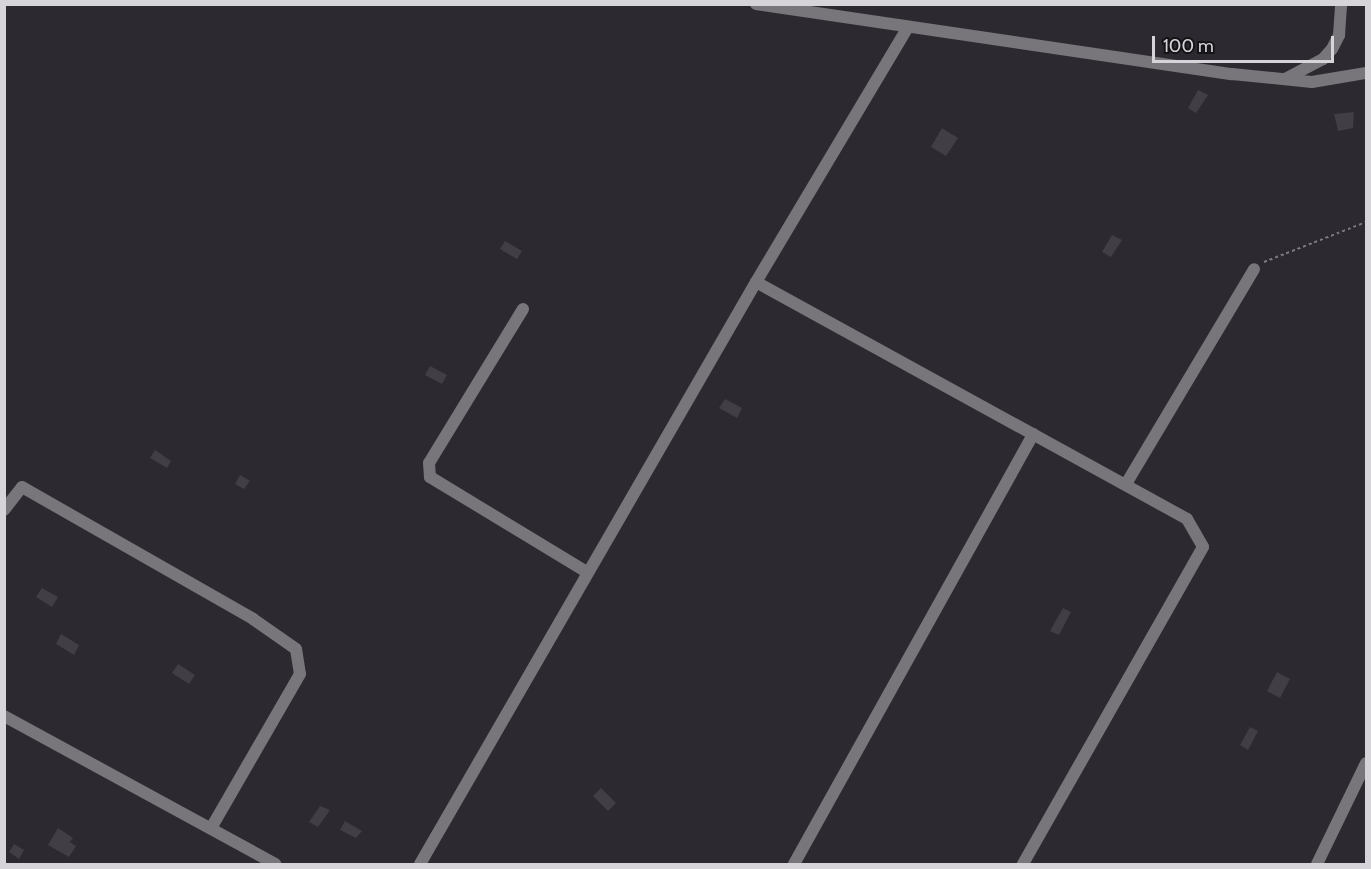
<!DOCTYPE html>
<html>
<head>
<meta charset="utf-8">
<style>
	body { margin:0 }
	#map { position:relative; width:1371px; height:869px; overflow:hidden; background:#2d2930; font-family:Cabin,sans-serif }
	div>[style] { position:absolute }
	.building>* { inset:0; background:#423e45 }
	.path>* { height:2px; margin-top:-1px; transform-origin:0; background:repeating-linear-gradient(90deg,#7d7a7f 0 3px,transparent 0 6px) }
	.minor>* { height:12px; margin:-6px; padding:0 6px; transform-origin:6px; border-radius:6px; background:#78767a }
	span { translate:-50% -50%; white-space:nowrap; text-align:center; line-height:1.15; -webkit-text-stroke:4.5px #141316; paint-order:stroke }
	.frame { position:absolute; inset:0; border:6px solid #d6d4d8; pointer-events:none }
	.scale { position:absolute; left:1152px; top:36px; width:182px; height:27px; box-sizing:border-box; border:3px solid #d6d4d8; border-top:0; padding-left:8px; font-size:18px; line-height:21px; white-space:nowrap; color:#d6d4d8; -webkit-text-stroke:4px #141316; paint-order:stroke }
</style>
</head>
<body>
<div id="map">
	<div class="building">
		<div style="clip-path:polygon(1198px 90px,1208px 95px,1196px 113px,1188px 108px)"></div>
		<div style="clip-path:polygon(1354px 112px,1353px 128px,1338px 131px,1334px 114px)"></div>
		<div style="clip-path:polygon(942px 128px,958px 138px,946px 156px,931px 147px)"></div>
		<div style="clip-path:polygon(1112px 235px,1122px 240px,1111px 257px,1102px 252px)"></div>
		<div style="clip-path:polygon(505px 241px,522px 251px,517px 259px,500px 249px)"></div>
		<div style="clip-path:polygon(430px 366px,447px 375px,442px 384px,425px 375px)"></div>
		<div style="clip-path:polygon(725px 399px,742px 408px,737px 418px,719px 408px)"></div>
		<div style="clip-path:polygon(155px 450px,171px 461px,167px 468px,150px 458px)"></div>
		<div style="clip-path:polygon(240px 475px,250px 481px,244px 489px,235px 484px)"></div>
		<div style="clip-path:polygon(42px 588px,58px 597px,52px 607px,36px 597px)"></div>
		<div style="clip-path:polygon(1063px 608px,1071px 612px,1059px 635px,1050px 631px)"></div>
		<div style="clip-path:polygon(61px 634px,79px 645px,74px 655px,56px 644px)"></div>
		<div style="clip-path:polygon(178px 664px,195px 675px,189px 684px,172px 673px)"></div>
		<div style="clip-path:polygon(1277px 672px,1290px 679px,1280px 698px,1267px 691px)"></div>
		<div style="clip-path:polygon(1250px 727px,1258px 731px,1248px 750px,1240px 745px)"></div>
		<div style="clip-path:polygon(601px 788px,616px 803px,608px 811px,593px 796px)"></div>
		<div style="clip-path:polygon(320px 806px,330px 810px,318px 827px,309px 822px)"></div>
		<div style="clip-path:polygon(345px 821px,362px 831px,356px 838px,340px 830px)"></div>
		<div style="clip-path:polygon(58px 828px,73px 838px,70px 842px,76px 846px,69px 857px,48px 845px)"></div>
		<div style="clip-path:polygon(14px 844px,24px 850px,19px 859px,9px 852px)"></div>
	</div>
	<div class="path">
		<div style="left:1264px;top:262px;width:110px;rotate:-21.4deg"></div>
	</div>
	<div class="minor">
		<div style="left:756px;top:4px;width:481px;rotate:8.4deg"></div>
		<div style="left:1232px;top:74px;width:80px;rotate:5.7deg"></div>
		<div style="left:1312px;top:82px;width:55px;rotate:-9.5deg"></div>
		<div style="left:1285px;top:79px;width:43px;rotate:-27.8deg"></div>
		<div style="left:1323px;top:59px;width:13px;rotate:-48deg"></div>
		<div style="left:1332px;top:49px;width:16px;rotate:-63deg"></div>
		<div style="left:1339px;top:35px;width:31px;rotate:-86deg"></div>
		<div style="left:756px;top:282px;width:492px;rotate:28.8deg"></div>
		<div style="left:1187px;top:519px;width:32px;rotate:60deg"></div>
		<div style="left:1203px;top:547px;width:365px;rotate:119.6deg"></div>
		<div style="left:523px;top:309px;width:180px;rotate:121.4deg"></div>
		<div style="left:429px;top:463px;width:14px;rotate:86deg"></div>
		<div style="left:430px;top:477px;width:184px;rotate:31.2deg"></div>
		<div style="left:1126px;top:484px;width:250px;rotate:-59.2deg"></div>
		<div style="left:4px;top:510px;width:29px;rotate:-52deg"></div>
		<div style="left:22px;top:487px;width:266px;rotate:29.7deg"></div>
		<div style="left:253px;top:619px;width:52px;rotate:34.9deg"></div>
		<div style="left:296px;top:649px;width:25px;rotate:81deg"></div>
		<div style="left:300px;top:674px;width:178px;rotate:120deg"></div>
		<div style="left:4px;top:716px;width:309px;rotate:28.6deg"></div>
		<div style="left:420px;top:864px;width:672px;rotate:-60deg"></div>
		<div style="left:756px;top:282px;width:297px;rotate:-59.2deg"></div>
		<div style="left:794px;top:864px;width:492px;rotate:-60.9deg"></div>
		<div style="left:1317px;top:864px;width:112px;rotate:-64.1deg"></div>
	</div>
	<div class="frame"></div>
	<div class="scale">100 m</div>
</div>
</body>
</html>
